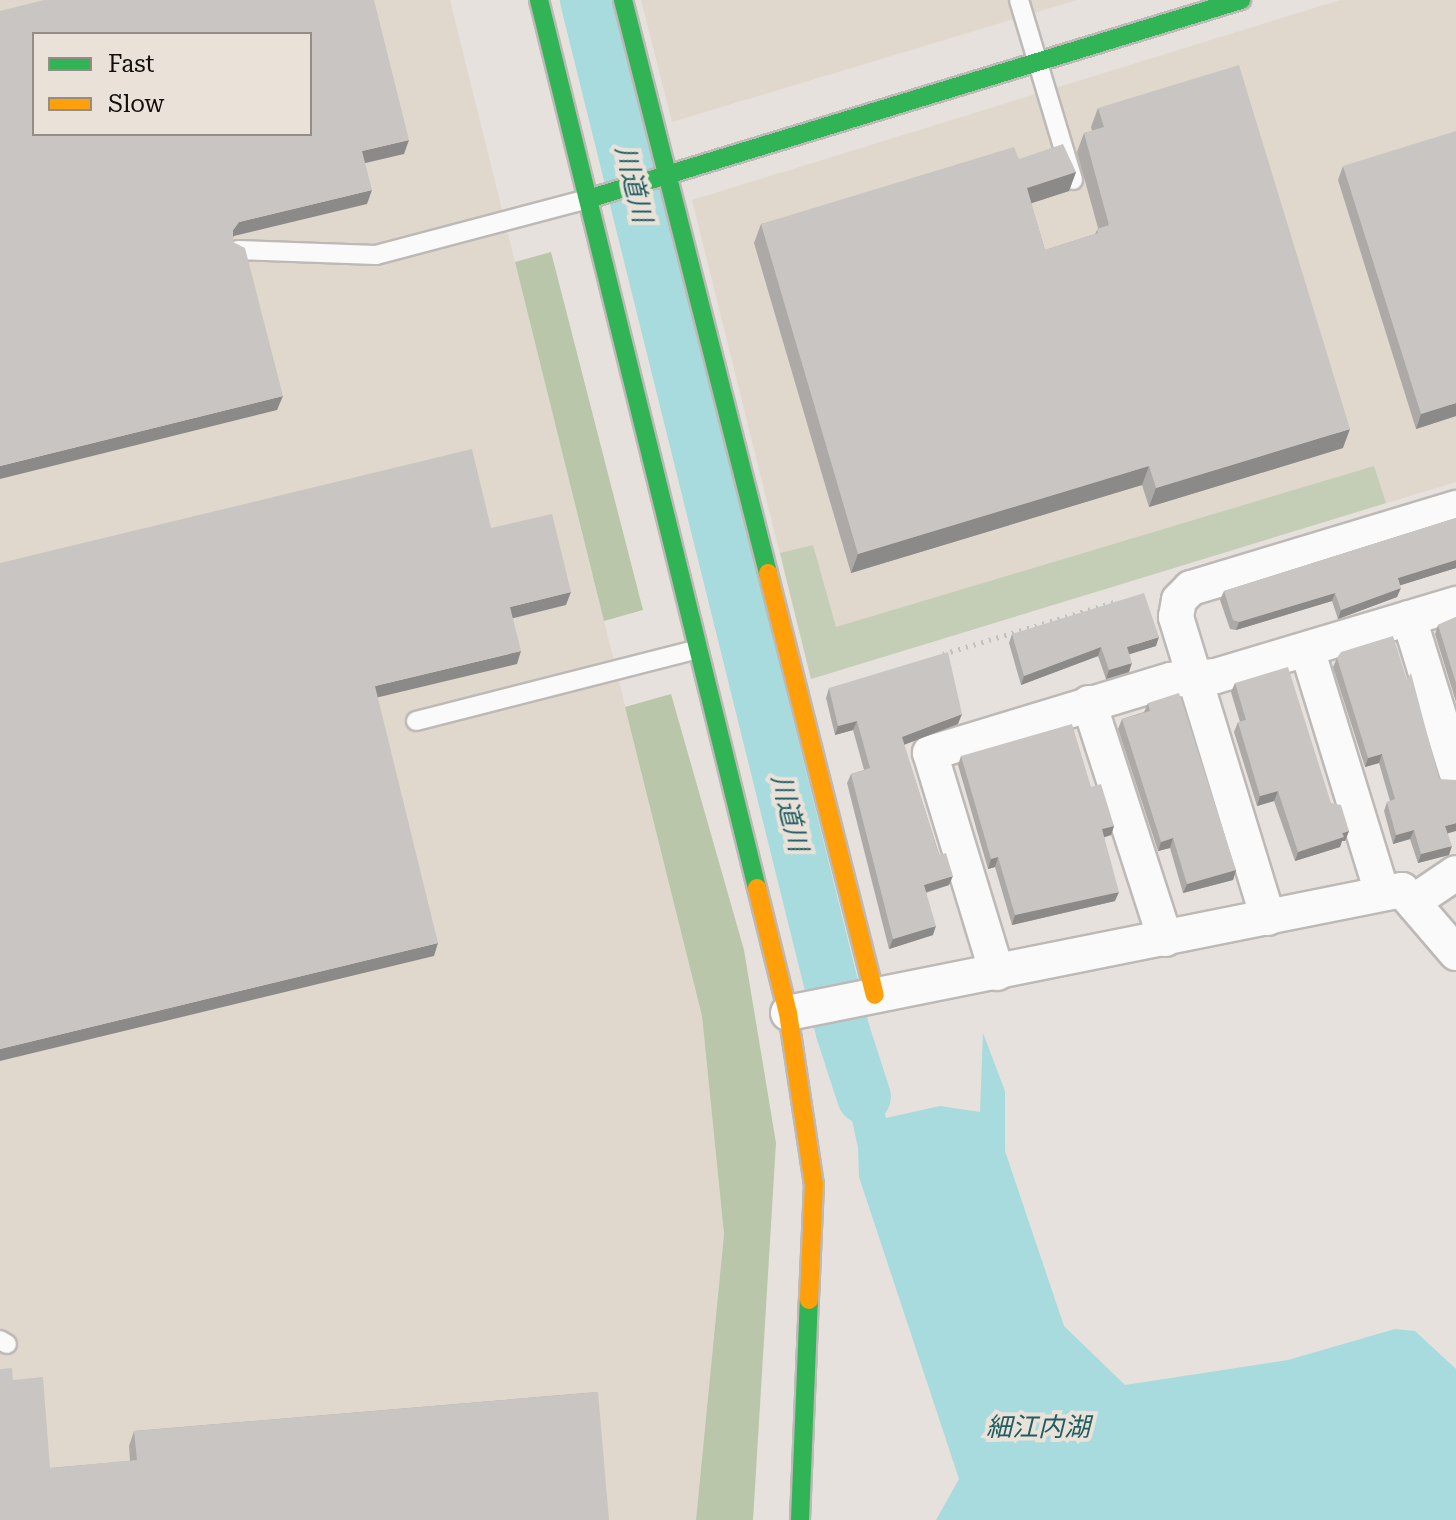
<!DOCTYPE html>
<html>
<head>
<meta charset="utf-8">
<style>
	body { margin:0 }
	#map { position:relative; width:1456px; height:1520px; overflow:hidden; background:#e6e1dd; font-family:"Roboto Serif","Noto Sans JP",serif }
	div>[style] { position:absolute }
	.built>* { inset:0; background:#e1d8cd }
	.green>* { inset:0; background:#c4ceb6 }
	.forest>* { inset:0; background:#bac6a9 }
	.water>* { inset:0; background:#a7dbdd }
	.river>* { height:54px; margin:-27px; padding:0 27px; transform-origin:27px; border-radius:27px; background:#a7dbdd }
	.path>* { height:5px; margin-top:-2.5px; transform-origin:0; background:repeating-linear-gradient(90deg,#c2c0bf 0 2px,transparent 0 8px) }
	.roads { filter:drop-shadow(2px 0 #bdb9b6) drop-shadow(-2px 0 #bdb9b6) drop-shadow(0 2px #bdb9b6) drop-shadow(0 -2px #bdb9b6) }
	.lane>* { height:18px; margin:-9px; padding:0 9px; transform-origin:9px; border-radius:9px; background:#fbfafa }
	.street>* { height:34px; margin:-17px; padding:0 17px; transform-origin:17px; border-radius:17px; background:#fbfafa }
	.fast>* { height:18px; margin:-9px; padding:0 9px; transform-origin:9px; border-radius:9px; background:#30b455 }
	.slow>* { height:18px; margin:-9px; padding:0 9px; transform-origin:9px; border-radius:9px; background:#ff9f0a }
	.wall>* { inset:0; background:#aca9a7 }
	.shaded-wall>* { inset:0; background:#8c8a88 }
	.building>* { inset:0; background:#c8c5c2 }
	span { translate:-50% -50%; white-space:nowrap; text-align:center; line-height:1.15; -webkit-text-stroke:8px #eae1d9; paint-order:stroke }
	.water-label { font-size:26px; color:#1e5e61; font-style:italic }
	.legend { position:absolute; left:32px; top:32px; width:280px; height:104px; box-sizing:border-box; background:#eae1d9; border:2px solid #948d87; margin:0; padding:10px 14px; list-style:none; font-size:24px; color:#120f0c }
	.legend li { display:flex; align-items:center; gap:16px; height:40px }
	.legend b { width:40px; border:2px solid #948d87 }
</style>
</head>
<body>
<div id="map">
	<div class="built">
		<div style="clip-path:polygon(evenodd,0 0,450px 0,702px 1016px,724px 1234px,696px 1520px,0 1520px,0 0,34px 34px,310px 34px,310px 134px,34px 134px,34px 34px)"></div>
		<div style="clip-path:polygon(641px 0,1077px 0,672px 122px)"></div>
		<div style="clip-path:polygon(1340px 0,1456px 0,1456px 482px,811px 679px,692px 200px)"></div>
	</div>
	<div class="green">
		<div style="clip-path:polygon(1374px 466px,1386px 503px,811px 679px,780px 553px,813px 545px,836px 627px)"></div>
	</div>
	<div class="forest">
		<div style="clip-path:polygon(551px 252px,643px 610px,604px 621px,515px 262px)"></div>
		<div style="clip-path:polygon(671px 694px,744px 950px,776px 1143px,753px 1520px,696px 1520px,724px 1234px,702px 1016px,625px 707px)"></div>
	</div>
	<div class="water">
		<div style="clip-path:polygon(854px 1021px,886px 1118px,940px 1106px,980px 1112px,983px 1033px,1005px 1091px,1005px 1151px,1064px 1326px,1125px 1385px,1288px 1360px,1395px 1329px,1415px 1331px,1456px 1369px,1456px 1520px,936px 1520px,959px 1479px,859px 1177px,858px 1148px,832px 1028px)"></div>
	</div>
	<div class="river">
		<div style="left:587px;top:0;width:1063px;rotate:76.07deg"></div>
		<div style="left:843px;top:1032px;width:68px;rotate:72.1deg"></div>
	</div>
	<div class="path">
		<div style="left:943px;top:654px;width:182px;rotate:-16.9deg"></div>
	</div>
	<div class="roads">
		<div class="lane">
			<div style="left:1019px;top:0;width:188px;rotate:73.3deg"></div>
			<div style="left:238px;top:250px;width:138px;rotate:2.1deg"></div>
			<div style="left:376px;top:255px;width:219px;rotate:-14.8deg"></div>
			<div style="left:416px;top:721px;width:291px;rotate:-14.3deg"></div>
			<div style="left:0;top:1340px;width:8px;rotate:30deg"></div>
		</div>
		<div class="street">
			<div style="left:1409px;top:618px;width:160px;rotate:72.9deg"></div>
			<div style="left:1307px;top:649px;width:255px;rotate:72.9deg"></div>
			<div style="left:1089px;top:703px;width:248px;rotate:72.1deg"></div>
			<div style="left:1416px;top:900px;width:48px;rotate:-34deg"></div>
			<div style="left:1268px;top:918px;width:315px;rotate:-107deg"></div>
			<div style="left:1176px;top:617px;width:17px;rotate:-80deg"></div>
			<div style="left:1179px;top:600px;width:17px;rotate:-45deg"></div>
			<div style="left:1191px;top:588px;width:277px;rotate:-16.8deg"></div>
			<div style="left:997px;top:973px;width:230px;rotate:-106.9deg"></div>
			<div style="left:930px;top:753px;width:252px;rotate:-16.9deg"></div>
			<div style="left:1171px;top:680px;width:45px;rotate:-5.1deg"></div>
			<div style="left:1216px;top:676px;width:251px;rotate:-16.7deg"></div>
			<div style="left:788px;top:1013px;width:626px;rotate:-11.33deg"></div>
			<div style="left:1402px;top:890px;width:83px;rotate:49.4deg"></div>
		</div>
		<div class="fast">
			<div style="left:539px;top:0;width:914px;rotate:76.21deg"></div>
			<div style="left:623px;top:0;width:591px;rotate:75.8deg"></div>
			<div style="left:588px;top:199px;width:683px;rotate:-16.95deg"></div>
			<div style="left:800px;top:1520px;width:220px;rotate:-87.7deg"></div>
		</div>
		<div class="slow">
			<div style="left:768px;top:573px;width:435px;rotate:75.8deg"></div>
			<div style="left:757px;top:888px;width:129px;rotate:76.1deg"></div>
			<div style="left:788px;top:1013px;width:173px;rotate:81.4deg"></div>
			<div style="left:814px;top:1184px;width:116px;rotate:92.5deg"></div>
		</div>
	</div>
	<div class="wall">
		<div style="clip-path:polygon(1098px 108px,1343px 448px,1149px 507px,1142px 485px,851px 573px,754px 243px,761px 224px,1019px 159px,1076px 172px,1069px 191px,1031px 203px,1045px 250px,1095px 234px,1098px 228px,1077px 152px,1084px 133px,1092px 131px,1091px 127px)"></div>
		<div style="clip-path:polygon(1343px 166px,1456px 416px,1416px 429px,1338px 180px)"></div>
		<div style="clip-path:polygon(1456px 518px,1456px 568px,1400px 585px,1397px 597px,1338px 619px,1332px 601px,1236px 630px,1230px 629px,1220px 600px,1224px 591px)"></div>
		<div style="clip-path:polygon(1456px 617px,1456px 702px,1435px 634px,1438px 625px)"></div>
		<div style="clip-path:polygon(1012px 634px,1156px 646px,1129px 654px,1129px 672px,1106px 679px,1098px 656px,1021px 685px,1009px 643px)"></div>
		<div style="clip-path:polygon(1337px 658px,1439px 779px,1448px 833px,1449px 855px,1418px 863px,1410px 839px,1393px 844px,1384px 811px,1387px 802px,1390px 801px,1379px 763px,1365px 767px,1333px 667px)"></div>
		<div style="clip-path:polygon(1235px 683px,1331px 803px,1349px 831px,1345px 841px,1342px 841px,1340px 847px,1295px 861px,1274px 801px,1257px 806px,1234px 732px,1238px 722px,1240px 722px,1231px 692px)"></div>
		<div style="clip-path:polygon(829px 688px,958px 724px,904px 745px,949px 885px,926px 893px,933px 935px,889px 949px,847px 783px,851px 774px,864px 770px,853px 730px,835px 735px,826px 698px)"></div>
		<div style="clip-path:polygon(1148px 703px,1236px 870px,1233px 880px,1183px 893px,1170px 848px,1158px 851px,1118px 729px,1122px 719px,1144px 712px)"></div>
		<div style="clip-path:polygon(961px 756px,1091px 787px,1114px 826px,1111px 835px,1104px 837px,1115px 901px,1012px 925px,995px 867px,988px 869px,958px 765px)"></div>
		<div style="clip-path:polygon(13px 1380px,50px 1468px,130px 1461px,129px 1446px,134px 1431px,598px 1392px,0 1520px)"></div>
	</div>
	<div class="shaded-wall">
		<div style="clip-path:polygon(409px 140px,404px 154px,357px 165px,362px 151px)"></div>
		<div style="clip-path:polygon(1076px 172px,1069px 191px,1020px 207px,1027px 188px)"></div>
		<div style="clip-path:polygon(372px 190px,367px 204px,234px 236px,228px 244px,233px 230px,239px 222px)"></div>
		<div style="clip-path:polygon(283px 396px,277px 410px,0 479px,0 466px)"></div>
		<div style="clip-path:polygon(1456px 403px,1456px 416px,1416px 429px,1421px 414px)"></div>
		<div style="clip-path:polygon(1350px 429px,1343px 448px,1149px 507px,1156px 488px)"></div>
		<div style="clip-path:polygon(1149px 466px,1142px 485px,851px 573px,858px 554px)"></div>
		<div style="clip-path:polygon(1456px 560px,1456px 568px,1395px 587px,1398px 578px)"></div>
		<div style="clip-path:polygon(1401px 588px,1397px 597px,1338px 619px,1341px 610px)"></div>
		<div style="clip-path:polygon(571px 592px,566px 605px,506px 620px,510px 607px)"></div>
		<div style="clip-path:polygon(1335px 593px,1332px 601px,1236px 630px,1239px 622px)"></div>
		<div style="clip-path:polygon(1159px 637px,1156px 646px,1124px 656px,1127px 647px)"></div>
		<div style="clip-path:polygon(1101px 647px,1098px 656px,1021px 685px,1024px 676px)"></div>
		<div style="clip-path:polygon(521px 651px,517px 664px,371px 699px,375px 686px)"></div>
		<div style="clip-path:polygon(1132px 663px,1129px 672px,1106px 679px,1109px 670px)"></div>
		<div style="clip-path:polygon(962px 714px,958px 724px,898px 747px,902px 737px)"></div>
		<div style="clip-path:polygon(857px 721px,853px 730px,835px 735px,838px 726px)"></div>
		<div style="clip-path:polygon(1382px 754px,1379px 763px,1365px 767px,1368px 758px)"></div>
		<div style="clip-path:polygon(1278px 791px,1274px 801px,1257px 806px,1260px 796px)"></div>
		<div style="clip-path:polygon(1456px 823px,1456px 831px,1442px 835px,1445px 826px)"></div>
		<div style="clip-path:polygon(1114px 826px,1111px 835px,1099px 839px,1102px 829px)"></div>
		<div style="clip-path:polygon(1414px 830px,1410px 839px,1393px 844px,1396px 835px)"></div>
		<div style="clip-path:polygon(1349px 831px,1345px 841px,1342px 841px,1340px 847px,1295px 861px,1298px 852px)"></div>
		<div style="clip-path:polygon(1173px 838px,1170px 848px,1158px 851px,1161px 842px)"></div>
		<div style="clip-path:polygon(1452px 846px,1449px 855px,1418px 863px,1421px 854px)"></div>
		<div style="clip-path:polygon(998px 857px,995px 867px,988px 869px,991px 859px)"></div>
		<div style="clip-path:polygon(1236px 870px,1233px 880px,1183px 893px,1187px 884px)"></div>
		<div style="clip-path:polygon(953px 876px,949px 885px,920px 894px,924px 885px)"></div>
		<div style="clip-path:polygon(1119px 892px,1115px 901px,1012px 925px,1015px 915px)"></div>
		<div style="clip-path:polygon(936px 926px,933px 935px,889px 949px,893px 939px)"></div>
		<div style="clip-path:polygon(438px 943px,434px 956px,0 1061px,0 1049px)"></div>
	</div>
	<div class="building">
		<div style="clip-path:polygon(evenodd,44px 0,374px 0,409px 140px,362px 151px,372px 190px,239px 222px,233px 230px,233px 242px,245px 248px,283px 396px,0 466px,0 11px,44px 0,34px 34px,310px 34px,310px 134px,34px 134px,34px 34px)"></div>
		<div style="clip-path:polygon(1239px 65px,1350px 429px,1156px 488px,1149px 466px,858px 554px,761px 224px,1014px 147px,1019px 159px,1063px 144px,1076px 172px,1027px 188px,1045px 250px,1098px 233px,1097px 229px,1109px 225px,1084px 133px,1104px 127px,1098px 108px)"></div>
		<div style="clip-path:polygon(1456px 131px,1456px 403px,1421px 414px,1343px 166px)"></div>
		<div style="clip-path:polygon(472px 449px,491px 528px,552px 514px,571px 592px,510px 607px,521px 651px,375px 686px,438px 943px,0 1049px,0 563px)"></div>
		<div style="clip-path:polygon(1456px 518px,1456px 560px,1398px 578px,1401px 588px,1341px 610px,1335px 593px,1239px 622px,1233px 620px,1224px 591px)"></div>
		<div style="clip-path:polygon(1144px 593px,1159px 637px,1127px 647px,1132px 663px,1109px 670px,1101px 647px,1024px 676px,1012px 634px)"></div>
		<div style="clip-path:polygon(1456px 617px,1456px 683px,1438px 625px)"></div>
		<div style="clip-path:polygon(1393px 636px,1407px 680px,1411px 673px,1439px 779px,1456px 780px,1456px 823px,1445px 826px,1452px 846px,1421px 854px,1414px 830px,1396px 835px,1387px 802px,1395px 799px,1382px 754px,1368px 758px,1337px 658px,1341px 652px)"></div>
		<div style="clip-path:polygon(948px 652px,962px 714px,902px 737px,939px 855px,946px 853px,953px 876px,924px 885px,936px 926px,893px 939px,851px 774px,870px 768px,857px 721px,838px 726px,829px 688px)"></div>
		<div style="clip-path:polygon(1288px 667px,1331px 803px,1341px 805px,1349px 831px,1342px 833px,1344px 837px,1298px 852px,1278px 791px,1260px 796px,1238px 722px,1246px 720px,1235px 683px)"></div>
		<div style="clip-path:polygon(1179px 693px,1236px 870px,1187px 884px,1173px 838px,1161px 842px,1122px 719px,1150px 711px,1148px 703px)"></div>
		<div style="clip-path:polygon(1072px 724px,1091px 787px,1101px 784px,1114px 826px,1102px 829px,1119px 892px,1015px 915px,998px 857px,991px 859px,961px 756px)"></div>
		<div style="clip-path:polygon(12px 1368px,13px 1380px,43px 1377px,50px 1468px,137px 1460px,134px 1431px,598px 1392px,609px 1520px,0 1520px,0 1369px)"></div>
	</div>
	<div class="water-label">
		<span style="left:633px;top:184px;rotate:76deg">川道川</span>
		<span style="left:789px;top:813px;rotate:76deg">川道川</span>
		<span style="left:1038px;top:1428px">細江内湖</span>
	</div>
	<ul class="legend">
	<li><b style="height:10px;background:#30b455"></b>Fast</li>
	<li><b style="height:10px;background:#ff9f0a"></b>Slow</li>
	</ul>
</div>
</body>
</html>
